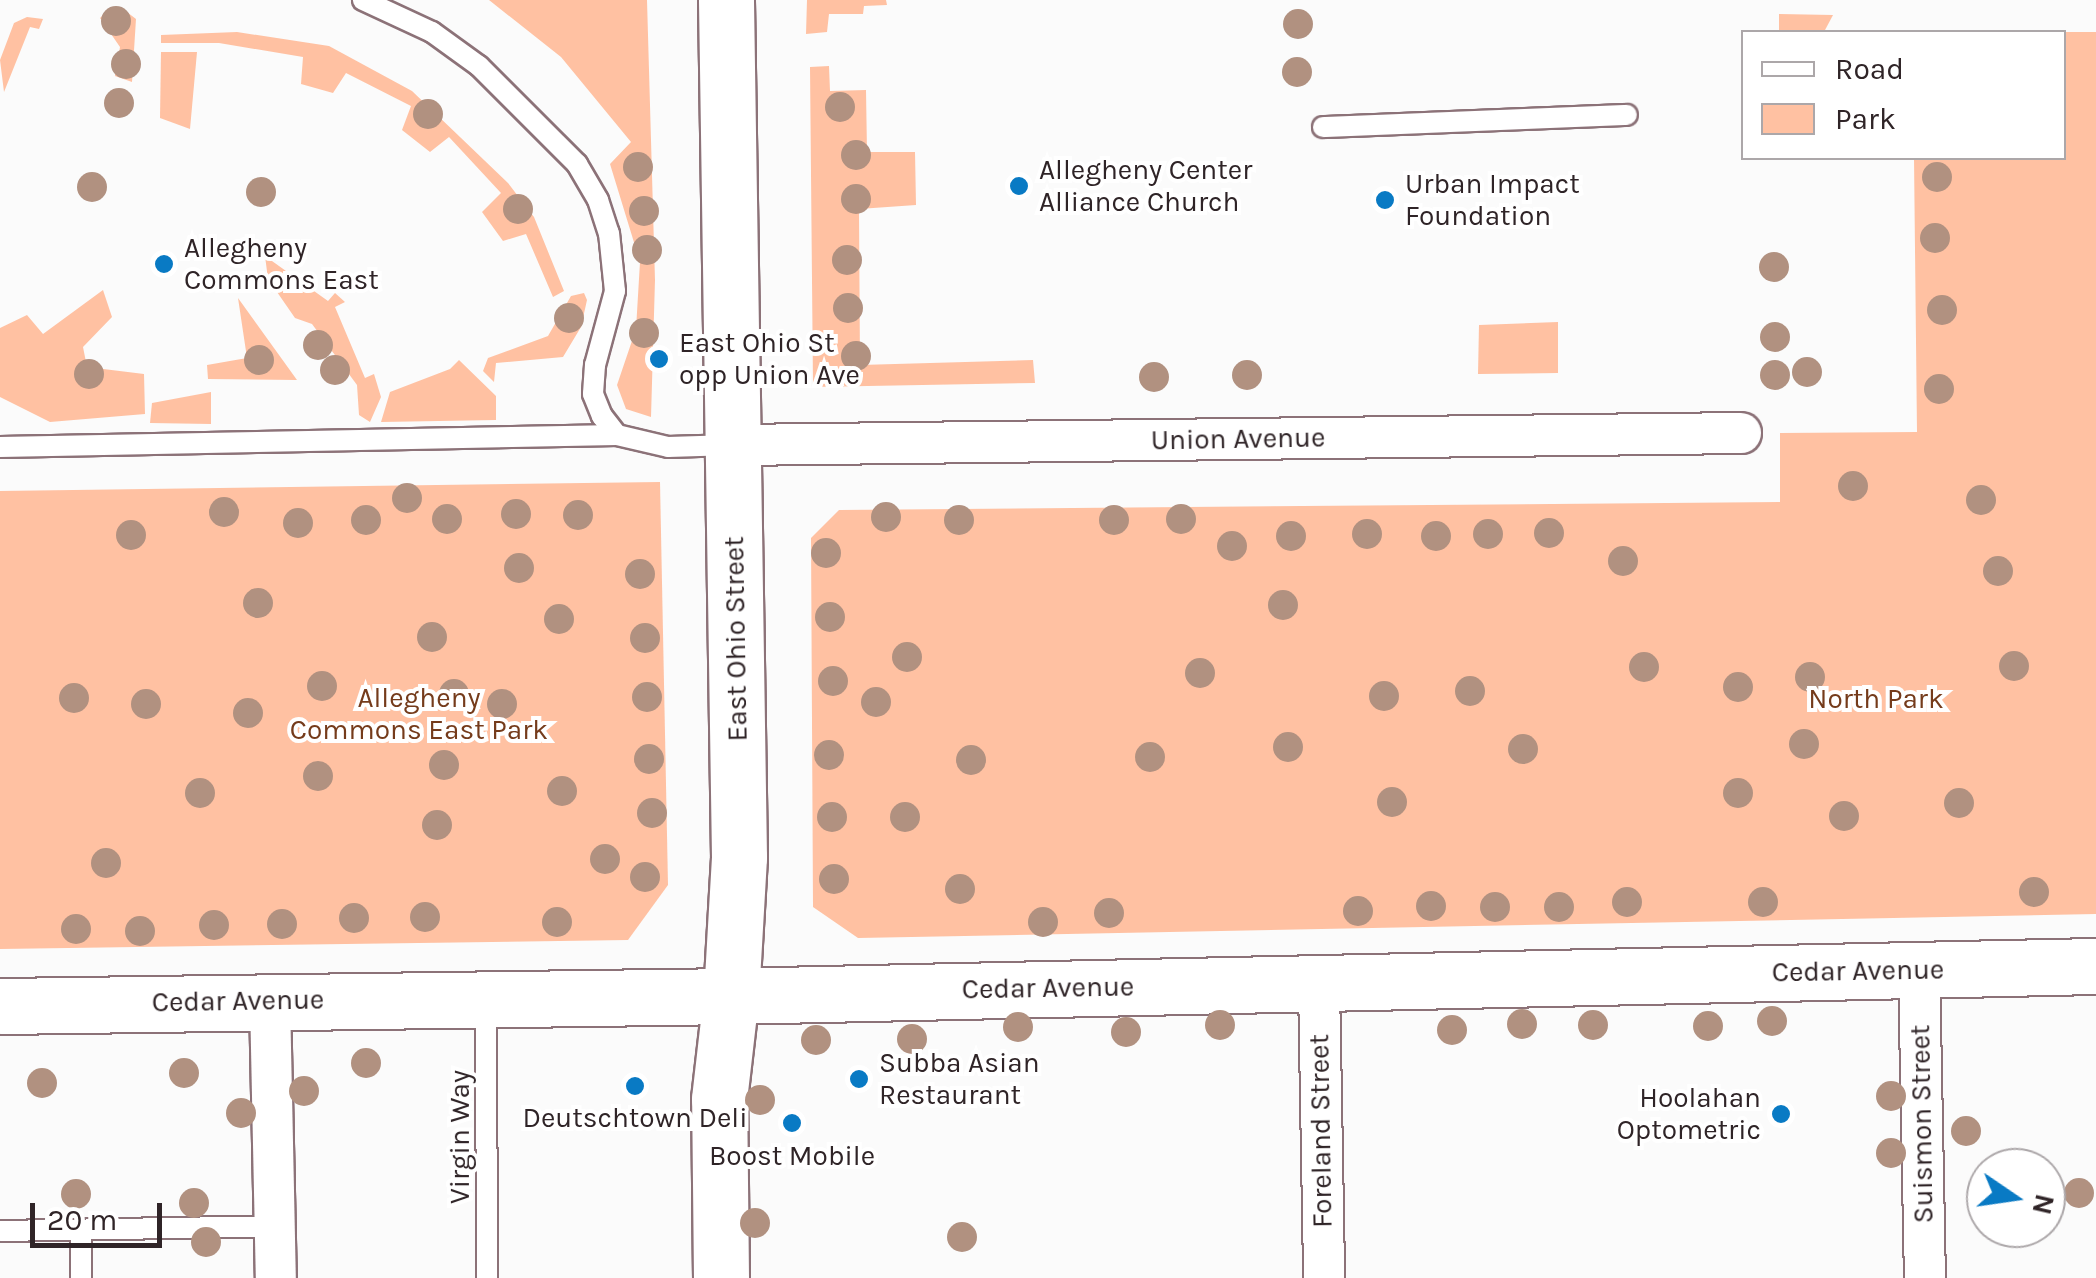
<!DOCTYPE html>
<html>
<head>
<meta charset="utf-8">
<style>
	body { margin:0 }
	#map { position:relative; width:2096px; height:1278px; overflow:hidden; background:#fbfbfb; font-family:Karla,sans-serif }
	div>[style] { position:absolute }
	.green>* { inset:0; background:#ffc1a2 }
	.roads { filter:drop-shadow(2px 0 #8c7278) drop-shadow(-2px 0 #8c7278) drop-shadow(0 2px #8c7278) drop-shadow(0 -2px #8c7278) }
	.lane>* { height:20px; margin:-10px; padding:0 10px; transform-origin:10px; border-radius:10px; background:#fff }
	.street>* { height:40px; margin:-20px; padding:0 20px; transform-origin:20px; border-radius:20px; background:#fff }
	.secondary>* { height:55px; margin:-27.5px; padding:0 27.5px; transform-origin:27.5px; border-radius:27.5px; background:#fff }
	.trees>* { width:30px; height:30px; margin:-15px; border-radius:50%; background:#b19180 }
	.dots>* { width:28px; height:28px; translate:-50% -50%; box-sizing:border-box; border:5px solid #fff; border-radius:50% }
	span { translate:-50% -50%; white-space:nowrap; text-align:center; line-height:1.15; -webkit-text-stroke:8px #fff; paint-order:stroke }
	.poi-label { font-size:28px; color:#2f2427 }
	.left { translate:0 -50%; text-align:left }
	.right { translate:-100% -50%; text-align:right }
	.street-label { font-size:28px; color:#2f2427 }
	.park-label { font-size:28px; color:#753b1b }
	.legend { position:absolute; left:1741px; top:30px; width:325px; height:130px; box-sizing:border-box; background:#fff; border:2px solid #aca7a9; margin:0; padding:12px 18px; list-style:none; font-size:30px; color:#2f2427 }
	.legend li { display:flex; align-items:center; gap:20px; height:50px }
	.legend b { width:50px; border:2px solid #aca7a9 }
	.north { position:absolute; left:1966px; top:1148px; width:100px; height:100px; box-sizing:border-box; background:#fff; border:2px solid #aca7a9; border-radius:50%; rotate:103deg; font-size:28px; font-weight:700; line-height:40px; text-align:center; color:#2f2427 }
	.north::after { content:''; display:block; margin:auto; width:35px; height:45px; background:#097ac4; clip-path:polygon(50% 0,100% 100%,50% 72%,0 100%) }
	.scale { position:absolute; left:30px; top:1203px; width:132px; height:45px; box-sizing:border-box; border:5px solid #2f2427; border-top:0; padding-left:12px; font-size:30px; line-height:35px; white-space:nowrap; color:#2f2427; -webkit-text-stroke:8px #fff; paint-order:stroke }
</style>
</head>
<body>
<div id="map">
	<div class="green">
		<div style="clip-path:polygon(489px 0,647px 0,655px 280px,651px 417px,626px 409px,617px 385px,636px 329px,640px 262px,610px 164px,631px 142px,561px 57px)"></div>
		<div style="clip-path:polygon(807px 0,886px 0,887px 5px,864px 6px,863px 14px,829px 14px,827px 32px,806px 34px)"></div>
		<div style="clip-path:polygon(110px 8px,123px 9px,136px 19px,132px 82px,115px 76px,120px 47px,100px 18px)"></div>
		<div style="clip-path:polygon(1779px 14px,1833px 15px,1824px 32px,1779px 32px)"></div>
		<div style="clip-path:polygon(27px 17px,43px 19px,39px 29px,30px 27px,4px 92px,0 60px,14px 23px)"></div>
		<div style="clip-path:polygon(237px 32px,329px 46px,412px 91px,508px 183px,534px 217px,564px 291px,553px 297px,526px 234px,503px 241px,482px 212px,501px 193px,449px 137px,430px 152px,402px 130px,411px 106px,346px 73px,333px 93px,301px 84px,303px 57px,219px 43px,161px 43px,161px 35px)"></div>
		<div style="clip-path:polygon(2059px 32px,2096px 32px,2096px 914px,858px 938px,813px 907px,811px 538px,839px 510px,1780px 502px,1780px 433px,1917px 432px,1914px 158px,2064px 158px,2064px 32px)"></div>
		<div style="clip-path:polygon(161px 52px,197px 52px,190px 129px,160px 118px)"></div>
		<div style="clip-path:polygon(829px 66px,830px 91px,866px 90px,867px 152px,915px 152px,916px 205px,859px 209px,860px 365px,1033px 360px,1035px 383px,813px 387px,810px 67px)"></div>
		<div style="clip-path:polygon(265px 256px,328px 301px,335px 293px,345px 302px,335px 307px,365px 378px,374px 374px,381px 397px,370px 422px,359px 415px,357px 385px,312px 324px,295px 318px,268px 279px)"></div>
		<div style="clip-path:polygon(103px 290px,112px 317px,83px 347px,87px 367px,144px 374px,145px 414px,50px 422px,0 397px,0 328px,27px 315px,43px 334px)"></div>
		<div style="clip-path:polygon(584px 293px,587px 300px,581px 327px,563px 357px,496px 363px,494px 382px,483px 371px,488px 358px,548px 336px,571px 296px)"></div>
		<div style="clip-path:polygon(238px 298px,297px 380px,208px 379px,207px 365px,247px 358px)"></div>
		<div style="clip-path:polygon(1558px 322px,1558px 373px,1478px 374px,1479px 325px)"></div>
		<div style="clip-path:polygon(459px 360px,496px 396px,496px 420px,381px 422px,390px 392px,450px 369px)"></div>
		<div style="clip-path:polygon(211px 392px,211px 424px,150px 423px,152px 403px)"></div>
		<div style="clip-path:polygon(660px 482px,668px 885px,628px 940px,0 949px,0 491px)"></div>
	</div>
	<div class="roads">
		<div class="lane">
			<div style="left:363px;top:0;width:76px;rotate:24.9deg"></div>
			<div style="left:432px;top:32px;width:58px;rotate:35.9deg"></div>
			<div style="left:479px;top:66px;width:139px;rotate:45deg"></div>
			<div style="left:577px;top:164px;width:42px;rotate:59.7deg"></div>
			<div style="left:598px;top:200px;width:35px;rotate:72deg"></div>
			<div style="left:609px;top:233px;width:58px;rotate:84.1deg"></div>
			<div style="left:615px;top:291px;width:77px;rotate:105.1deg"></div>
			<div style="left:595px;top:365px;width:29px;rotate:94deg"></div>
			<div style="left:593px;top:394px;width:24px;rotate:68deg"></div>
			<div style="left:602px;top:416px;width:24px;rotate:52deg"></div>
			<div style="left:617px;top:435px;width:52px;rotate:13.2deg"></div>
			<div style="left:668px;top:447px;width:64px;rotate:-1.8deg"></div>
			<div style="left:1323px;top:127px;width:304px;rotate:-2.3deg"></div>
			<div style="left:0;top:447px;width:617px;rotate:-1.11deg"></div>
			<div style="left:486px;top:1003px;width:275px;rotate:89.8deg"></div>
			<div style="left:81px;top:1229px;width:49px;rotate:90deg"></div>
			<div style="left:0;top:1231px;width:275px;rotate:-1deg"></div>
		</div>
		<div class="street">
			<div style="left:734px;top:445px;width:1007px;rotate:-0.68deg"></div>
			<div style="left:1919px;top:969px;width:309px;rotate:88.9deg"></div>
			<div style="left:1319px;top:984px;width:294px;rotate:89deg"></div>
			<div style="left:270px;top:1000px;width:278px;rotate:88.8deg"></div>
		</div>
		<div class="secondary">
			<div style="left:0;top:1006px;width:731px;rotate:-0.78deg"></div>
			<div style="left:731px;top:996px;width:1365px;rotate:-1.26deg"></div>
			<div style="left:721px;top:1278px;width:179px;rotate:-90.6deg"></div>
			<div style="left:719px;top:1099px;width:104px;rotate:-83.4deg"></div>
			<div style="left:731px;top:996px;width:139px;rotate:-86.7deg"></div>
			<div style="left:739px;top:857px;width:857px;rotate:-90.87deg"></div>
		</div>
	</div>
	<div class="trees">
		<div style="left:116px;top:21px"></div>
		<div style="left:1298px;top:24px"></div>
		<div style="left:126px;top:64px"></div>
		<div style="left:1297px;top:72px"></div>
		<div style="left:119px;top:103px"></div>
		<div style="left:840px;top:107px"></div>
		<div style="left:428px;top:114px"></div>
		<div style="left:856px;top:155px"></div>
		<div style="left:638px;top:167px"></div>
		<div style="left:1937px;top:177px"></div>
		<div style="left:92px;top:187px"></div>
		<div style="left:261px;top:192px"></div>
		<div style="left:856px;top:199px"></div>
		<div style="left:518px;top:209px"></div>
		<div style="left:644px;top:211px"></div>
		<div style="left:1935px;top:238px"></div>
		<div style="left:647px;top:250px"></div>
		<div style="left:847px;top:260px"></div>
		<div style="left:1774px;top:267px"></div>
		<div style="left:848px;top:308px"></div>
		<div style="left:1942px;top:310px"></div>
		<div style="left:569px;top:318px"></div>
		<div style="left:644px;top:333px"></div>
		<div style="left:1775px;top:337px"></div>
		<div style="left:318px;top:345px"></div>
		<div style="left:856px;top:356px"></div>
		<div style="left:259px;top:360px"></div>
		<div style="left:335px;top:370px"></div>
		<div style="left:1807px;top:372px"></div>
		<div style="left:89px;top:374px"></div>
		<div style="left:1247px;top:375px"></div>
		<div style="left:1775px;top:375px"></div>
		<div style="left:1154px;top:377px"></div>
		<div style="left:1939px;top:389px"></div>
		<div style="left:1853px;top:486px"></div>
		<div style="left:407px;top:498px"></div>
		<div style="left:1981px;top:500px"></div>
		<div style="left:224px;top:512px"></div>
		<div style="left:516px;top:514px"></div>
		<div style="left:578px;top:515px"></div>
		<div style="left:886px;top:517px"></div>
		<div style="left:447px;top:519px"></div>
		<div style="left:1181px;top:519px"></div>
		<div style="left:366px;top:520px"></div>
		<div style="left:959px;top:520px"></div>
		<div style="left:1114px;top:520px"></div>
		<div style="left:298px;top:523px"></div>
		<div style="left:1549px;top:533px"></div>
		<div style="left:1367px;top:534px"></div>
		<div style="left:1488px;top:534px"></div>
		<div style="left:131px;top:535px"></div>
		<div style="left:1291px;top:536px"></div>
		<div style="left:1436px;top:536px"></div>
		<div style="left:1232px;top:546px"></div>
		<div style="left:826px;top:553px"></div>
		<div style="left:1623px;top:561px"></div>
		<div style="left:519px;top:568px"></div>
		<div style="left:1998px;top:571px"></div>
		<div style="left:640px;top:574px"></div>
		<div style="left:258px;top:603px"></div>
		<div style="left:1283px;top:605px"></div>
		<div style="left:830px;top:617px"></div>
		<div style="left:559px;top:619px"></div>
		<div style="left:432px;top:637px"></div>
		<div style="left:645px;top:638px"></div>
		<div style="left:907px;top:657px"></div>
		<div style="left:2014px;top:666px"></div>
		<div style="left:1644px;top:667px"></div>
		<div style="left:1200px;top:673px"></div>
		<div style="left:1810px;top:677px"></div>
		<div style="left:833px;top:681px"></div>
		<div style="left:322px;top:686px"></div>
		<div style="left:1738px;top:687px"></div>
		<div style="left:1470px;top:691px"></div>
		<div style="left:454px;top:694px"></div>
		<div style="left:1384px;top:696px"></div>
		<div style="left:647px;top:697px"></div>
		<div style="left:74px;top:698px"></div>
		<div style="left:876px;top:702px"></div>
		<div style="left:146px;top:704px"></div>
		<div style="left:502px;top:704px"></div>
		<div style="left:248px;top:713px"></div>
		<div style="left:1804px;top:744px"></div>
		<div style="left:1288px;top:747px"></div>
		<div style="left:1523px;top:749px"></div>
		<div style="left:829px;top:755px"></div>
		<div style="left:1150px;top:757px"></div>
		<div style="left:649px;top:759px"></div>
		<div style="left:971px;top:760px"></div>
		<div style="left:444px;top:765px"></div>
		<div style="left:318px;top:776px"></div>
		<div style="left:562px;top:791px"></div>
		<div style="left:200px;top:793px"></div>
		<div style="left:1738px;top:793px"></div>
		<div style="left:1392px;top:802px"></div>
		<div style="left:1959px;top:803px"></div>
		<div style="left:652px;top:813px"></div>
		<div style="left:1844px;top:816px"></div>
		<div style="left:832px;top:817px"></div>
		<div style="left:905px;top:817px"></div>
		<div style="left:437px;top:825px"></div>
		<div style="left:605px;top:859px"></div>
		<div style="left:106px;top:863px"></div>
		<div style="left:645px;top:877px"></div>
		<div style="left:834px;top:879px"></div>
		<div style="left:960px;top:889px"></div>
		<div style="left:2034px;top:892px"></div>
		<div style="left:1627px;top:902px"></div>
		<div style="left:1763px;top:902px"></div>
		<div style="left:1431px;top:906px"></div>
		<div style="left:1495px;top:907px"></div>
		<div style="left:1559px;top:907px"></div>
		<div style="left:1358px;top:911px"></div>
		<div style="left:1109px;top:913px"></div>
		<div style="left:425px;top:917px"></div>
		<div style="left:354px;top:918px"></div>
		<div style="left:557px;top:922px"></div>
		<div style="left:1043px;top:922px"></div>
		<div style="left:282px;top:924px"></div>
		<div style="left:214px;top:925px"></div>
		<div style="left:76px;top:929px"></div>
		<div style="left:140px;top:931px"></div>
		<div style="left:1772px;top:1021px"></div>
		<div style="left:1522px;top:1024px"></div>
		<div style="left:1220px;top:1025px"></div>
		<div style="left:1593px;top:1025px"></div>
		<div style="left:1708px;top:1026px"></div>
		<div style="left:1018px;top:1027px"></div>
		<div style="left:1452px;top:1030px"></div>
		<div style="left:1126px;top:1032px"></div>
		<div style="left:912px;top:1039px"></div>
		<div style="left:816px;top:1040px"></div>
		<div style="left:366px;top:1063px"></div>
		<div style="left:184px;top:1073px"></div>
		<div style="left:42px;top:1083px"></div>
		<div style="left:304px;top:1091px"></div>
		<div style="left:1891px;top:1096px"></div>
		<div style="left:760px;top:1100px"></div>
		<div style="left:241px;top:1113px"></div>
		<div style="left:1966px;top:1131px"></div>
		<div style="left:1891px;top:1153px"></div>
		<div style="left:2079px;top:1193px"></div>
		<div style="left:76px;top:1194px"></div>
		<div style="left:194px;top:1203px"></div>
		<div style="left:755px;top:1223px"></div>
		<div style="left:962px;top:1237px"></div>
		<div style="left:206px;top:1242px"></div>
	</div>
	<div class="dots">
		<div style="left:1019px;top:186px;background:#097ac4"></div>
		<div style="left:1385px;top:200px;background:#097ac4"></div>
		<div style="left:164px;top:264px;background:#097ac4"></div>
		<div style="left:659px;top:359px;background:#097ac4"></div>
		<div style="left:859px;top:1079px;background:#097ac4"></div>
		<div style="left:635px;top:1086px;background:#097ac4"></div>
		<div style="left:1781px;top:1114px;background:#097ac4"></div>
		<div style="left:792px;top:1123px;background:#097ac4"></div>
	</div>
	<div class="poi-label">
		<span class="left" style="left:1039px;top:186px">Allegheny Center<br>Alliance Church</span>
		<span class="left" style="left:1405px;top:200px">Urban Impact<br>Foundation</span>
		<span class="left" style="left:184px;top:264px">Allegheny<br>Commons East</span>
		<span class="left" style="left:679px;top:359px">East Ohio St<br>opp Union Ave</span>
		<span class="left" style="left:879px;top:1079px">Subba Asian<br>Restaurant</span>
		<span class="right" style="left:1761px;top:1114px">Hoolahan<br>Optometric</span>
		<span style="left:635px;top:1118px">Deutschtown Deli</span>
		<span style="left:792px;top:1156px">Boost Mobile</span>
	</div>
	<div class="street-label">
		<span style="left:1238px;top:439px;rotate:-1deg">Union Avenue</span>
		<span style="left:736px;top:639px;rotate:-91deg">East Ohio Street</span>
		<span style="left:1858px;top:971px;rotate:-1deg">Cedar Avenue</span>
		<span style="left:1048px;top:988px;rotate:-1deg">Cedar Avenue</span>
		<span style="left:238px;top:1001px;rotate:-1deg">Cedar Avenue</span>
		<span style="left:1922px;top:1124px;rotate:-91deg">Suismon Street</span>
		<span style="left:1321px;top:1131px;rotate:-91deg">Foreland Street</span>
		<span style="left:460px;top:1137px;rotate:-90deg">Virgin Way</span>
	</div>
	<div class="park-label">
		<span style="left:419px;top:714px">Allegheny<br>Commons East Park</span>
		<span style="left:1876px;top:699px">North Park</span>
	</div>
	<ul class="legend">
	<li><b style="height:12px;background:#fff"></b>Road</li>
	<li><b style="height:28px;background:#ffc1a2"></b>Park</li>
	</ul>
	<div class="north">N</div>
	<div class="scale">20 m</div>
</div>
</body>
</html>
